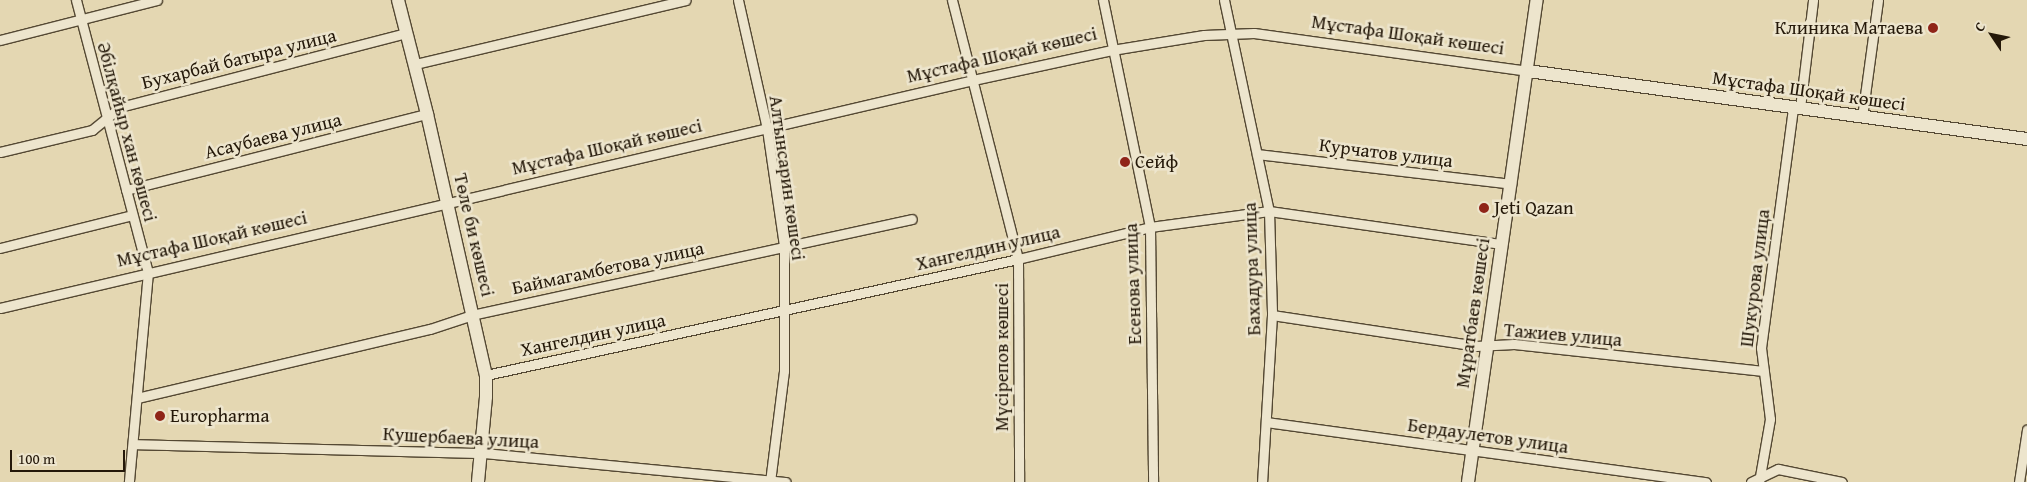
<!DOCTYPE html>
<html>
<head>
<meta charset="utf-8">
<style>
	body { margin:0 }
	#map { position:relative; width:2027px; height:482px; overflow:hidden; background:#e4d7b2; font-family:"Gentium Book Plus",serif }
	div>[style] { position:absolute }
	.roads { filter:drop-shadow(1px 0 #544833) drop-shadow(-1px 0 #544833) drop-shadow(0 1px #544833) drop-shadow(0 -1px #544833) }
	.street>* { height:9px; margin:-4.5px; padding:0 4.5px; transform-origin:4.5px; border-radius:4.5px; background:#ede5cd }
	.secondary>* { height:12px; margin:-6px; padding:0 6px; transform-origin:6px; border-radius:6px; background:#ede5cd }
	.dots>* { width:14px; height:14px; translate:-50% -50%; box-sizing:border-box; border:2px solid #ede5cd; border-radius:50% }
	span { translate:-50% -50%; white-space:nowrap; text-align:center; line-height:1.15; -webkit-text-stroke:5px #ede5cd; paint-order:stroke }
	.poi-label { font-size:19px; color:#241809 }
	.right { translate:-100% -50%; text-align:right }
	.left { translate:0 -50%; text-align:left }
	.street-label { font-size:19px; color:#241809 }
	.north { position:absolute; left:1967px; top:10px; width:50px; height:50px; -webkit-text-stroke:4px #ede5cd; paint-order:stroke; rotate:304deg; font-size:14px; font-weight:700; line-height:20px; text-align:center; color:#241809 }
	.north::after { content:''; display:block; margin:auto; width:18px; height:22px; background:#241809; clip-path:polygon(50% 0,100% 100%,50% 72%,0 100%) }
	.scale { position:absolute; left:10px; top:450px; width:115px; height:22px; box-sizing:border-box; border:2px solid #241809; border-top:0; padding-left:6px; font-size:15px; line-height:18px; white-space:nowrap; color:#241809; -webkit-text-stroke:4px #ede5cd; paint-order:stroke }
</style>
</head>
<body>
<div id="map">
	<div class="roads">
		<div class="street">
			<div style="left:76px;top:0;width:281px;rotate:75.2deg"></div>
			<div style="left:148px;top:272px;width:211px;rotate:95.2deg"></div>
			<div style="left:738px;top:0;width:132px;rotate:77.3deg"></div>
			<div style="left:767px;top:129px;width:118px;rotate:81.7deg"></div>
			<div style="left:784px;top:246px;width:125px;rotate:90deg"></div>
			<div style="left:784px;top:371px;width:112px;rotate:97.2deg"></div>
			<div style="left:952px;top:0;width:267px;rotate:75.7deg"></div>
			<div style="left:1018px;top:259px;width:223px;rotate:89.7deg"></div>
			<div style="left:1103px;top:0;width:232px;rotate:78.3deg"></div>
			<div style="left:1150px;top:227px;width:255px;rotate:89.3deg"></div>
			<div style="left:1224px;top:0;width:216px;rotate:78deg"></div>
			<div style="left:1269px;top:211px;width:104px;rotate:88.3deg"></div>
			<div style="left:1272px;top:315px;width:167px;rotate:93.4deg"></div>
			<div style="left:0;top:40px;width:162px;rotate:-14.3deg"></div>
			<div style="left:415px;top:64px;width:278px;rotate:-13.3deg"></div>
			<div style="left:1800px;top:108px;width:109px;rotate:-83.1deg"></div>
			<div style="left:1862px;top:117px;width:118px;rotate:-82.2deg"></div>
			<div style="left:0;top:152px;width:95px;rotate:-13.4deg"></div>
			<div style="left:92px;top:130px;width:36px;rotate:-39deg"></div>
			<div style="left:120px;top:107px;width:295px;rotate:-14.5deg"></div>
			<div style="left:1257px;top:154px;width:256px;rotate:6.7deg"></div>
			<div style="left:126px;top:190px;width:310px;rotate:-14.2deg"></div>
			<div style="left:0;top:248px;width:136px;rotate:-14deg"></div>
			<div style="left:0;top:308px;width:999px;rotate:-13.19deg"></div>
			<div style="left:973px;top:80px;width:142px;rotate:-12.2deg"></div>
			<div style="left:1112px;top:50px;width:93px;rotate:-9.3deg"></div>
			<div style="left:1204px;top:35px;width:50px;rotate:-2.3deg"></div>
			<div style="left:1254px;top:33px;width:277px;rotate:7.9deg"></div>
			<div style="left:1272px;top:315px;width:206px;rotate:8.6deg"></div>
			<div style="left:1476px;top:346px;width:38px;rotate:-3deg"></div>
			<div style="left:1514px;top:344px;width:251px;rotate:6.2deg"></div>
			<div style="left:486px;top:375px;width:544px;rotate:-12.3deg"></div>
			<div style="left:1018px;top:259px;width:136px;rotate:-13.6deg"></div>
			<div style="left:1150px;top:227px;width:120px;rotate:-7.7deg"></div>
			<div style="left:1269px;top:211px;width:235px;rotate:8.1deg"></div>
			<div style="left:137px;top:398px;width:301px;rotate:-13.3deg"></div>
			<div style="left:430px;top:329px;width:44px;rotate:-18.4deg"></div>
			<div style="left:472px;top:315px;width:450px;rotate:-12.3deg"></div>
			<div style="left:1266px;top:422px;width:444px;rotate:7.8deg"></div>
			<div style="left:133px;top:444px;width:350px;rotate:1.5deg"></div>
			<div style="left:483px;top:453px;width:304px;rotate:5.5deg"></div>
			<div style="left:1751px;top:482px;width:30px;rotate:-26deg"></div>
			<div style="left:1778px;top:469px;width:65px;rotate:11.5deg"></div>
			<div style="left:1759px;top:482px;width:64px;rotate:-80.1deg"></div>
			<div style="left:1770px;top:419px;width:72px;rotate:-97.2deg"></div>
			<div style="left:1761px;top:348px;width:243px;rotate:-82.4deg"></div>
			<div style="left:2019px;top:482px;width:53px;rotate:-81.3deg"></div>
		</div>
		<div class="secondary">
			<div style="left:398px;top:0;width:118px;rotate:75.7deg"></div>
			<div style="left:427px;top:114px;width:268px;rotate:77.3deg"></div>
			<div style="left:486px;top:375px;width:22px;rotate:90deg"></div>
			<div style="left:486px;top:397px;width:85px;rotate:95.4deg"></div>
			<div style="left:1528px;top:71px;width:504px;rotate:7.76deg"></div>
			<div style="left:1468px;top:482px;width:487px;rotate:-81.9deg"></div>
		</div>
	</div>
	<div class="dots">
		<div style="left:1933px;top:28px;background:#8f2418"></div>
		<div style="left:1125px;top:162px;background:#8f2418"></div>
		<div style="left:1484px;top:208px;background:#8f2418"></div>
		<div style="left:160px;top:416px;background:#8f2418"></div>
	</div>
	<div class="poi-label">
		<span class="right" style="left:1923px;top:28px">Клиника Матаева</span>
		<span class="left" style="left:1135px;top:162px">Сейф</span>
		<span class="left" style="left:1494px;top:208px">Jeti Qazan</span>
		<span class="left" style="left:170px;top:416px">Europharma</span>
	</div>
	<div class="street-label">
		<span style="left:1408px;top:35px;rotate:8deg">Мұстафа Шоқай көшесі</span>
		<span style="left:1002px;top:55px;rotate:-13deg">Мұстафа Шоқай көшесі</span>
		<span style="left:239px;top:59px;rotate:-14deg">Бухарбай батыра улица</span>
		<span style="left:1809px;top:91px;rotate:8deg">Мұстафа Шоқай көшесі</span>
		<span style="left:127px;top:132px;rotate:75deg">Әбілқайыр хан көшесі</span>
		<span style="left:273px;top:136px;rotate:-14deg">Асаубаева улица</span>
		<span style="left:607px;top:147px;rotate:-13deg">Мұстафа Шоқай көшесі</span>
		<span style="left:1386px;top:153px;rotate:7deg">Курчатов улица</span>
		<span style="left:787px;top:178px;rotate:82deg">Алтынсарин көшесі</span>
		<span style="left:474px;top:235px;rotate:77deg">Төле би көшесі</span>
		<span style="left:212px;top:239px;rotate:-13deg">Мұстафа Шоқай көшесі</span>
		<span style="left:988px;top:248px;rotate:-13deg">Хангелдин улица</span>
		<span style="left:608px;top:268px;rotate:-12deg">Баймагамбетова улица</span>
		<span style="left:1252px;top:269px;rotate:-92deg">Бахадура улица</span>
		<span style="left:1755px;top:278px;rotate:-83deg">Шукурова улица</span>
		<span style="left:1133px;top:284px;rotate:-92deg">Есенова улица</span>
		<span style="left:1473px;top:313px;rotate:-82deg">Мұратбаев көшесі</span>
		<span style="left:593px;top:335px;rotate:-12deg">Хангелдин улица</span>
		<span style="left:1563px;top:335px;rotate:5deg">Тажиев улица</span>
		<span style="left:1002px;top:357px;rotate:-90deg">Мүсірепов көшесі</span>
		<span style="left:1488px;top:436px;rotate:8deg">Бердаулетов улица</span>
		<span style="left:461px;top:438px;rotate:3deg">Кушербаева улица</span>
	</div>
	<div class="north">С</div>
	<div class="scale">100 m</div>
</div>
</body>
</html>
